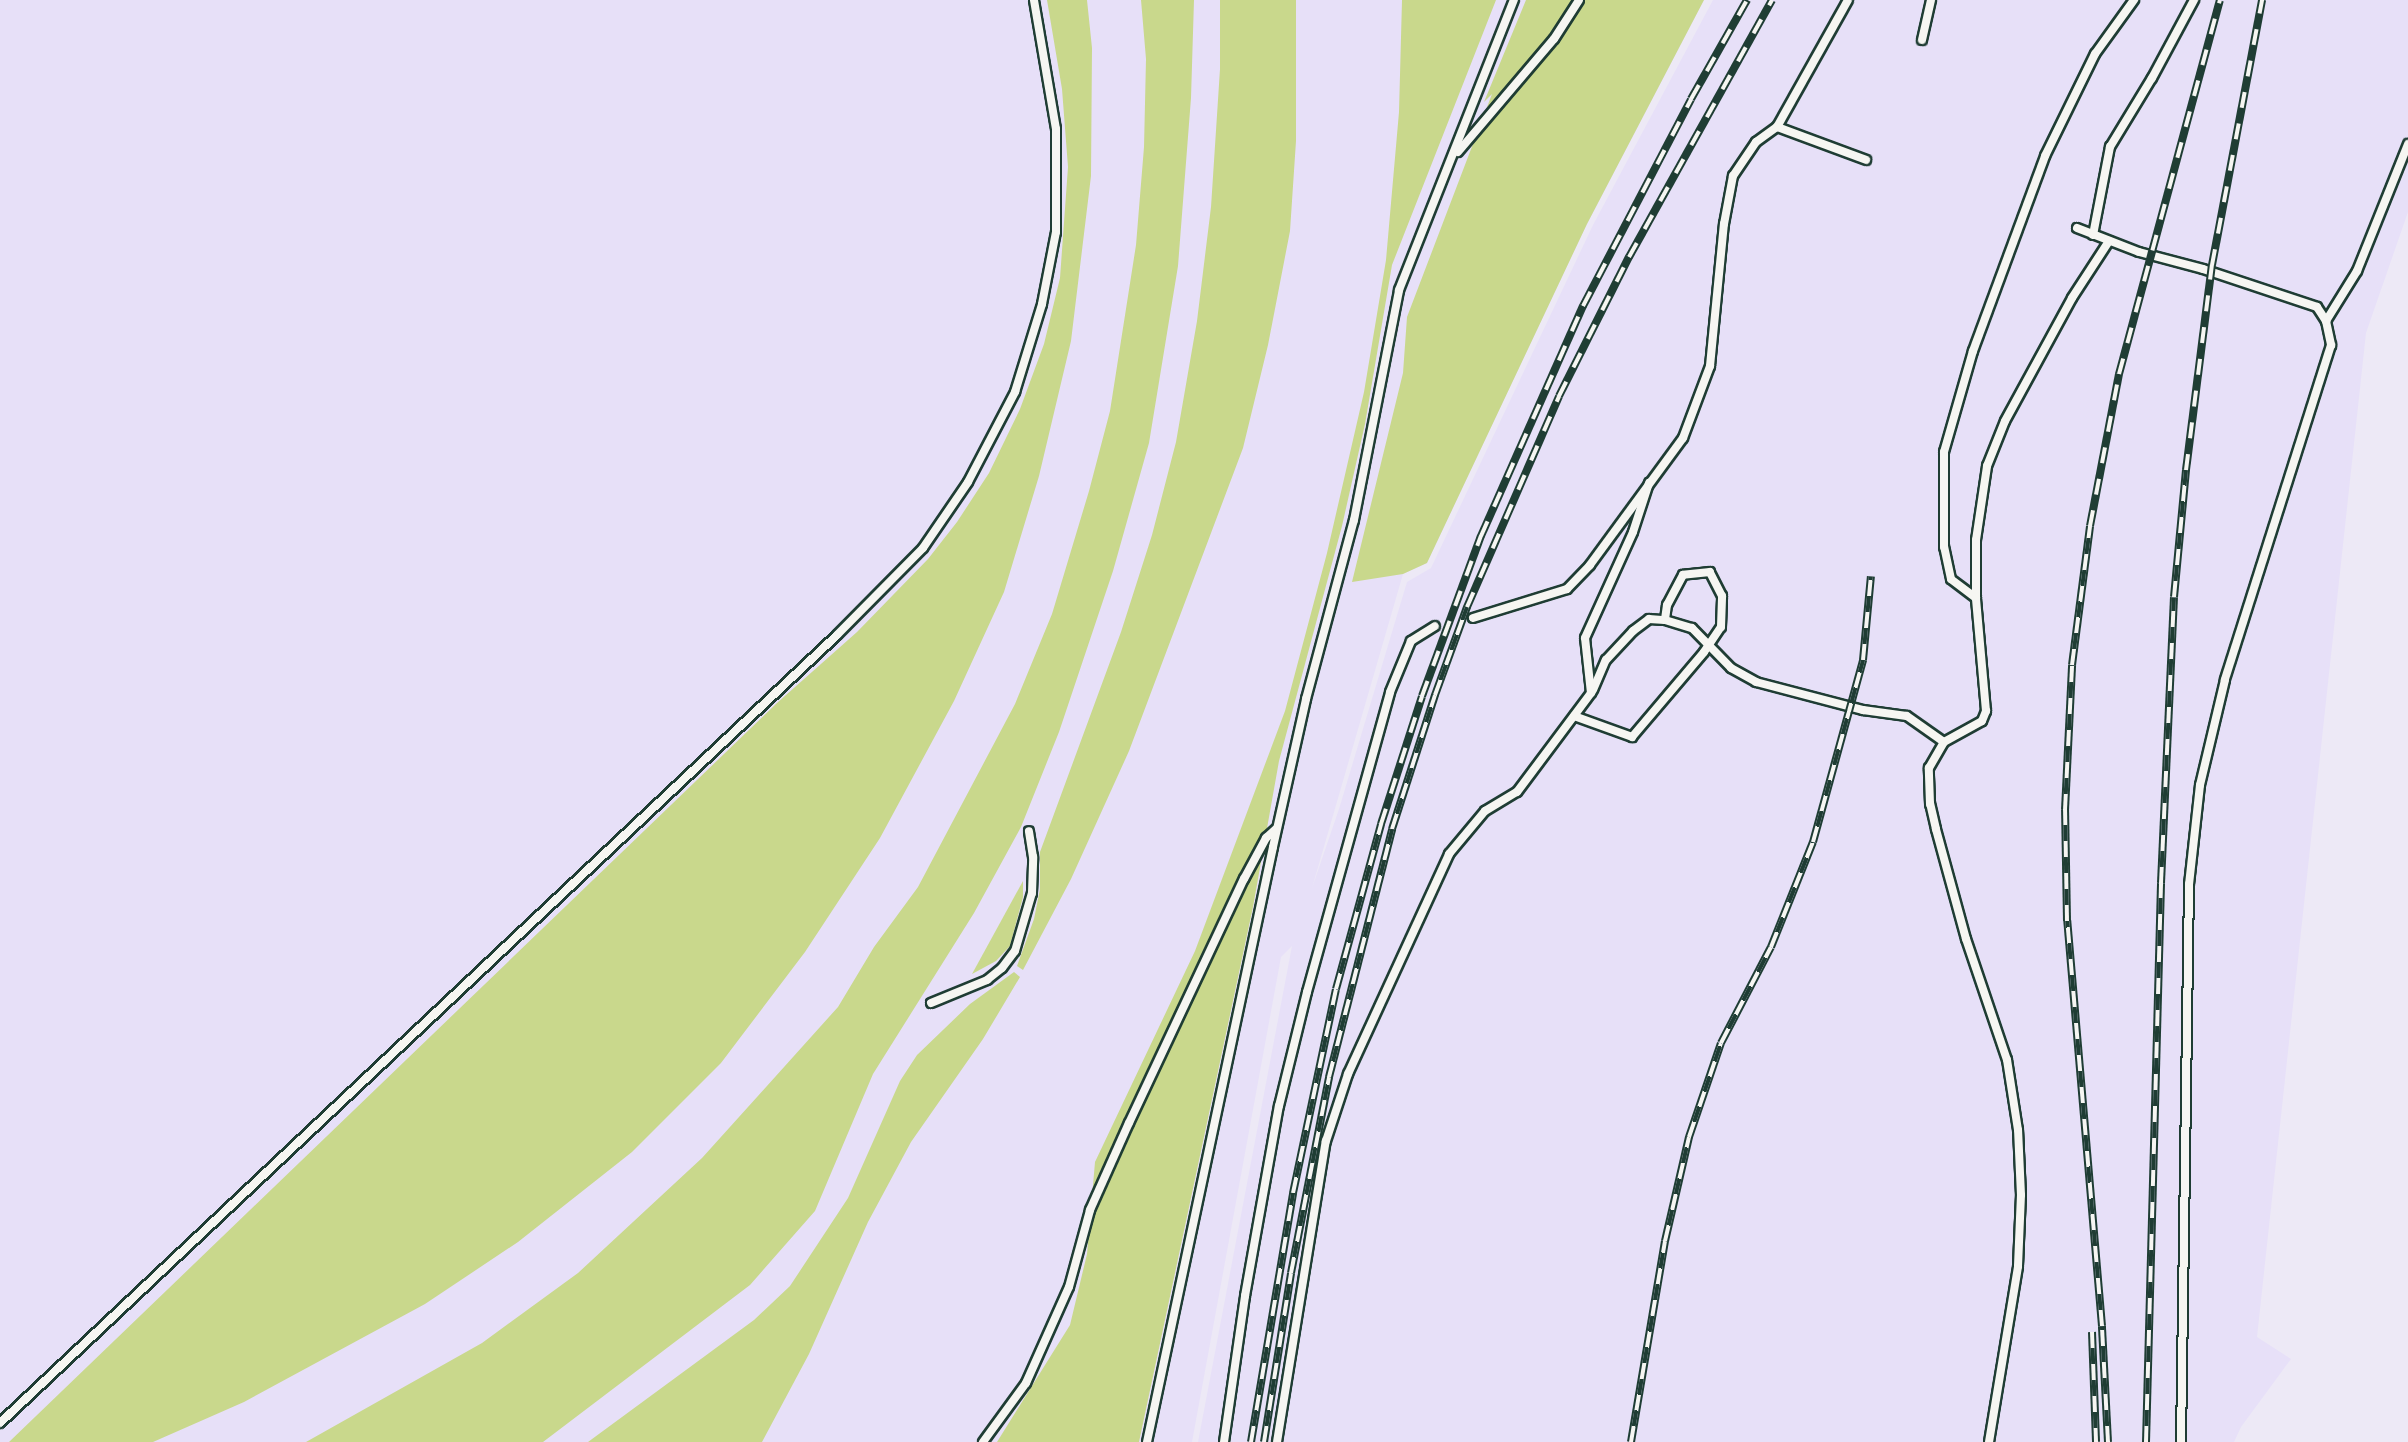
<!DOCTYPE html>
<html>
<head>
<meta charset="utf-8">
<style>
	body { margin:0 }
	#map { position:relative; width:2408px; height:1442px; overflow:hidden; background:#ede9f6; font-family:Mynerve,sans-serif }
	div>[style] { position:absolute }
	.built>* { inset:0; background:#e7e0f8 }
	.green>* { inset:0; background:#c9d88c }
	.roads { filter:drop-shadow(2px 0 #1f3d34) drop-shadow(-2px 0 #1f3d34) drop-shadow(0 2px #1f3d34) drop-shadow(0 -2px #1f3d34) }
	.service>* { height:8px; margin:-4px; padding:0 4px; transform-origin:4px; border-radius:4px; background:#f6f6f2 }
	.rail>* { height:8px; margin-top:-4px; transform-origin:0; background:repeating-linear-gradient(90deg,#f6f6f2 0 16px,#1f3d34 0 32px); box-sizing:border-box; border-block:2px solid #1f3d34 }
	span { translate:-50% -50%; white-space:nowrap; text-align:center; line-height:1.15; -webkit-text-stroke:5px #f6f6f2; paint-order:stroke }
</style>
</head>
<body>
<div id="map">
	<div class="built">
		<div style="clip-path:polygon(0 0,1704px 0,1585px 228px,1427px 563px,1403px 574px,1312px 888px,1339px 809px,1407px 582px,1431px 568px,1593px 225px,1713px 0,2408px 0,2408px 212px,2366px 333px,2257px 1337px,2291px 1359px,2241px 1427px,2234px 1442px,1198px 1442px,1292px 946px,1281px 957px,1192px 1442px,0 1442px)"></div>
	</div>
	<div class="green">
		<div style="clip-path:polygon(1047px 0,1087px 0,1092px 48px,1091px 176px,1071px 341px,1039px 476px,1004px 592px,954px 701px,880px 838px,805px 952px,721px 1063px,632px 1152px,518px 1242px,425px 1304px,244px 1402px,153px 1442px,9px 1442px,777px 703px,857px 632px,928px 559px,957px 522px,989px 473px,1020px 409px,1044px 344px,1060px 278px,1068px 167px,1062px 89px)"></div>
		<div style="clip-path:polygon(1141px 0,1194px 0,1191px 98px,1178px 266px,1149px 443px,1113px 571px,1059px 732px,1021px 827px,974px 913px,873px 1074px,815px 1211px,750px 1285px,543px 1442px,306px 1442px,482px 1343px,578px 1273px,702px 1158px,838px 1007px,874px 947px,918px 887px,1015px 704px,1052px 614px,1089px 491px,1110px 411px,1136px 245px,1144px 147px,1146px 59px)"></div>
		<div style="clip-path:polygon(1220px 0,1296px 0,1296px 141px,1290px 231px,1268px 345px,1243px 448px,1129px 751px,1071px 879px,1023px 970px,1017px 966px,1034px 919px,1040px 889px,1040px 852px,1121px 632px,1152px 535px,1176px 442px,1197px 321px,1211px 207px,1220px 69px)"></div>
		<div style="clip-path:polygon(1402px 0,1496px 0,1392px 265px,1365px 424px,1342px 526px,1279px 761px,1253px 907px,1139px 1442px,997px 1442px,1070px 1325px,1087px 1254px,1095px 1162px,1195px 951px,1285px 711px,1327px 553px,1364px 392px,1386px 260px,1399px 112px)"></div>
		<div style="clip-path:polygon(1526px 0,1704px 0,1587px 224px,1427px 563px,1403px 574px,1352px 582px,1403px 373px,1407px 317px,1492px 94px,1484px 102px)"></div>
		<div style="clip-path:polygon(1023px 881px,1023px 897px,1010px 946px,996px 961px,972px 974px)"></div>
		<div style="clip-path:polygon(1014px 972px,1020px 977px,983px 1039px,911px 1142px,868px 1222px,809px 1354px,762px 1442px,588px 1442px,754px 1320px,790px 1286px,848px 1198px,900px 1081px,917px 1055px,970px 1004px)"></div>
	</div>
	<div class="roads">
		<div class="service">
			<div style="left:1922px;top:40px;width:41px;rotate:-77.3deg"></div>
			<div style="left:1777px;top:127px;width:145px;rotate:-60.8deg"></div>
			<div style="left:1458px;top:152px;width:148px;rotate:-49.7deg"></div>
			<div style="left:1554px;top:39px;width:46px;rotate:-57.3deg"></div>
			<div style="left:2077px;top:228px;width:66px;rotate:21.2deg"></div>
			<div style="left:2139px;top:252px;width:66px;rotate:14.9deg"></div>
			<div style="left:2203px;top:269px;width:120px;rotate:18.4deg"></div>
			<div style="left:2317px;top:307px;width:17px;rotate:57deg"></div>
			<div style="left:2326px;top:321px;width:25px;rotate:78deg"></div>
			<div style="left:2331px;top:345px;width:351px;rotate:107.6deg"></div>
			<div style="left:2225px;top:680px;width:108px;rotate:103.4deg"></div>
			<div style="left:2200px;top:785px;width:100px;rotate:96.3deg"></div>
			<div style="left:2189px;top:884px;width:558px;rotate:90.82deg"></div>
			<div style="left:2093px;top:235px;width:90px;rotate:-79.1deg"></div>
			<div style="left:2110px;top:147px;width:81px;rotate:-58.7deg"></div>
			<div style="left:2152px;top:78px;width:89px;rotate:-61.7deg"></div>
			<div style="left:2326px;top:321px;width:59px;rotate:-58.2deg"></div>
			<div style="left:2357px;top:271px;width:137px;rotate:-68.1deg"></div>
			<div style="left:1976px;top:598px;width:31px;rotate:-143deg"></div>
			<div style="left:1951px;top:579px;width:33px;rotate:-102deg"></div>
			<div style="left:1944px;top:547px;width:95px;rotate:-90deg"></div>
			<div style="left:1944px;top:452px;width:105px;rotate:-74deg"></div>
			<div style="left:1973px;top:351px;width:208px;rotate:-69.7deg"></div>
			<div style="left:2045px;top:156px;width:114px;rotate:-63.9deg"></div>
			<div style="left:2095px;top:54px;width:67px;rotate:-54.2deg"></div>
			<div style="left:1473px;top:618px;width:98px;rotate:-17.1deg"></div>
			<div style="left:1567px;top:589px;width:33px;rotate:-46deg"></div>
			<div style="left:1590px;top:565px;width:157px;rotate:-53.8deg"></div>
			<div style="left:1683px;top:438px;width:77px;rotate:-69.4deg"></div>
			<div style="left:1710px;top:366px;width:143px;rotate:-84.4deg"></div>
			<div style="left:1724px;top:224px;width:49px;rotate:-79.4deg"></div>
			<div style="left:1733px;top:176px;width:41px;rotate:-55.9deg"></div>
			<div style="left:1756px;top:142px;width:26px;rotate:-36deg"></div>
			<div style="left:1777px;top:127px;width:95px;rotate:20.3deg"></div>
			<div style="left:1593px;top:690px;width:33px;rotate:-67deg"></div>
			<div style="left:1606px;top:660px;width:40px;rotate:-47deg"></div>
			<div style="left:1633px;top:631px;width:20px;rotate:-37deg"></div>
			<div style="left:1649px;top:619px;width:16px;rotate:4deg"></div>
			<div style="left:1665px;top:620px;width:28px;rotate:17deg"></div>
			<div style="left:1692px;top:628px;width:56px;rotate:45.7deg"></div>
			<div style="left:1731px;top:668px;width:29px;rotate:29deg"></div>
			<div style="left:1756px;top:682px;width:111px;rotate:14.7deg"></div>
			<div style="left:1863px;top:710px;width:44px;rotate:7.8deg"></div>
			<div style="left:1907px;top:716px;width:45px;rotate:35.1deg"></div>
			<div style="left:1574px;top:716px;width:62px;rotate:19.9deg"></div>
			<div style="left:1632px;top:737px;width:111px;rotate:-49.7deg"></div>
			<div style="left:1704px;top:652px;width:30px;rotate:-56deg"></div>
			<div style="left:1721px;top:627px;width:31px;rotate:-88deg"></div>
			<div style="left:1722px;top:596px;width:27px;rotate:-117deg"></div>
			<div style="left:1710px;top:572px;width:27px;rotate:174deg"></div>
			<div style="left:1683px;top:575px;width:34px;rotate:118deg"></div>
			<div style="left:1667px;top:605px;width:15px;rotate:98deg"></div>
			<div style="left:931px;top:1003px;width:61px;rotate:-22.3deg"></div>
			<div style="left:987px;top:980px;width:19px;rotate:-39deg"></div>
			<div style="left:1002px;top:968px;width:21px;rotate:-53deg"></div>
			<div style="left:1015px;top:951px;width:60px;rotate:-73.7deg"></div>
			<div style="left:1032px;top:893px;width:36px;rotate:-88deg"></div>
			<div style="left:1033px;top:857px;width:26px;rotate:-99deg"></div>
			<div style="left:0;top:1423px;width:1150px;rotate:-43.27deg"></div>
			<div style="left:837px;top:635px;width:122px;rotate:-45.3deg"></div>
			<div style="left:923px;top:548px;width:80px;rotate:-55.7deg"></div>
			<div style="left:968px;top:482px;width:102px;rotate:-62.4deg"></div>
			<div style="left:1015px;top:392px;width:92px;rotate:-72.9deg"></div>
			<div style="left:1042px;top:304px;width:73px;rotate:-79deg"></div>
			<div style="left:1056px;top:232px;width:103px;rotate:-90deg"></div>
			<div style="left:1056px;top:129px;width:131px;rotate:-99.7deg"></div>
			<div style="left:983px;top:1442px;width:73px;rotate:-53.9deg"></div>
			<div style="left:1026px;top:1383px;width:105px;rotate:-65.9deg"></div>
			<div style="left:1069px;top:1287px;width:80px;rotate:-74.7deg"></div>
			<div style="left:1090px;top:1210px;width:95px;rotate:-65.9deg"></div>
			<div style="left:1129px;top:1123px;width:270px;rotate:-64.8deg"></div>
			<div style="left:1244px;top:879px;width:47px;rotate:-61.8deg"></div>
			<div style="left:1266px;top:838px;width:13px;rotate:-42deg"></div>
			<div style="left:1147px;top:1442px;width:608px;rotate:-78.04deg"></div>
			<div style="left:1273px;top:847px;width:152px;rotate:-77.4deg"></div>
			<div style="left:1306px;top:699px;width:185px;rotate:-75deg"></div>
			<div style="left:1354px;top:520px;width:234px;rotate:-78.9deg"></div>
			<div style="left:1399px;top:290px;width:312px;rotate:-68.4deg"></div>
			<div style="left:1224px;top:1442px;width:148px;rotate:-81.8deg"></div>
			<div style="left:1245px;top:1296px;width:193px;rotate:-79.9deg"></div>
			<div style="left:1279px;top:1106px;width:117px;rotate:-76.2deg"></div>
			<div style="left:1307px;top:992px;width:311px;rotate:-74.5deg"></div>
			<div style="left:1390px;top:692px;width:55px;rotate:-67.6deg"></div>
			<div style="left:1411px;top:641px;width:28px;rotate:-32deg"></div>
			<div style="left:1277px;top:1442px;width:305px;rotate:-80.8deg"></div>
			<div style="left:1326px;top:1141px;width:71px;rotate:-71.8deg"></div>
			<div style="left:1348px;top:1074px;width:242px;rotate:-65.3deg"></div>
			<div style="left:1449px;top:854px;width:56px;rotate:-50.1deg"></div>
			<div style="left:1485px;top:811px;width:37px;rotate:-31deg"></div>
			<div style="left:1517px;top:792px;width:124px;rotate:-53.2deg"></div>
			<div style="left:1591px;top:693px;width:55px;rotate:-96.2deg"></div>
			<div style="left:1585px;top:638px;width:116px;rotate:-65.6deg"></div>
			<div style="left:1633px;top:532px;width:52px;rotate:-71.9deg"></div>
			<div style="left:1989px;top:1442px;width:178px;rotate:-80.6deg"></div>
			<div style="left:2018px;top:1266px;width:71px;rotate:-87.6deg"></div>
			<div style="left:2021px;top:1195px;width:65px;rotate:-92.6deg"></div>
			<div style="left:2018px;top:1130px;width:71px;rotate:-98.9deg"></div>
			<div style="left:2007px;top:1060px;width:128px;rotate:-108.7deg"></div>
			<div style="left:1966px;top:939px;width:114px;rotate:-105.3deg"></div>
			<div style="left:1936px;top:829px;width:26px;rotate:-103deg"></div>
			<div style="left:1930px;top:804px;width:36px;rotate:-92deg"></div>
			<div style="left:1929px;top:768px;width:30px;rotate:-60deg"></div>
			<div style="left:1944px;top:742px;width:43px;rotate:-28.9deg"></div>
			<div style="left:1982px;top:721px;width:11px;rotate:-68deg"></div>
			<div style="left:1986px;top:711px;width:113px;rotate:-95.1deg"></div>
			<div style="left:1976px;top:598px;width:58px;rotate:-90deg"></div>
			<div style="left:1976px;top:540px;width:75px;rotate:-81.5deg"></div>
			<div style="left:1987px;top:466px;width:48px;rotate:-68.2deg"></div>
			<div style="left:2005px;top:421px;width:140px;rotate:-61.4deg"></div>
			<div style="left:2072px;top:298px;width:68px;rotate:-57deg"></div>
		</div>
	</div>
	<div class="rail">
		<div style="left:2092px;top:1332px;width:110px;rotate:87.9deg"></div>
		<div style="left:1251px;top:1442px;width:253px;rotate:-80.4deg"></div>
		<div style="left:1293px;top:1193px;width:208px;rotate:-78.1deg"></div>
		<div style="left:1336px;top:989px;width:171px;rotate:-74.7deg"></div>
		<div style="left:1381px;top:824px;width:134px;rotate:-72.2deg"></div>
		<div style="left:1422px;top:696px;width:171px;rotate:-69.8deg"></div>
		<div style="left:1481px;top:536px;width:252px;rotate:-66.1deg"></div>
		<div style="left:1583px;top:306px;width:233px;rotate:-62.4deg"></div>
		<div style="left:1691px;top:99px;width:114px;rotate:-60.5deg"></div>
		<div style="left:1264px;top:1442px;width:171px;rotate:-80.9deg"></div>
		<div style="left:1291px;top:1273px;width:200px;rotate:-79deg"></div>
		<div style="left:1329px;top:1077px;width:256px;rotate:-75.7deg"></div>
		<div style="left:1392px;top:829px;width:141px;rotate:-72.2deg"></div>
		<div style="left:1435px;top:695px;width:94px;rotate:-70deg"></div>
		<div style="left:1467px;top:607px;width:230px;rotate:-66.4deg"></div>
		<div style="left:1559px;top:396px;width:156px;rotate:-63.3deg"></div>
		<div style="left:1629px;top:257px;width:294px;rotate:-60.9deg"></div>
		<div style="left:1631px;top:1442px;width:204px;rotate:-80.4deg"></div>
		<div style="left:1665px;top:1241px;width:107px;rotate:-77deg"></div>
		<div style="left:1689px;top:1137px;width:99px;rotate:-71.2deg"></div>
		<div style="left:1721px;top:1043px;width:108px;rotate:-62.5deg"></div>
		<div style="left:1771px;top:947px;width:113px;rotate:-68.2deg"></div>
		<div style="left:1813px;top:842px;width:189px;rotate:-74.6deg"></div>
		<div style="left:1863px;top:660px;width:84px;rotate:-84.6deg"></div>
		<div style="left:2108px;top:1442px;width:116px;rotate:-93deg"></div>
		<div style="left:2102px;top:1326px;width:407px;rotate:-94.9deg"></div>
		<div style="left:2067px;top:921px;width:111px;rotate:-91deg"></div>
		<div style="left:2065px;top:810px;width:145px;rotate:-87.2deg"></div>
		<div style="left:2072px;top:665px;width:140px;rotate:-82.6deg"></div>
		<div style="left:2090px;top:526px;width:155px;rotate:-79.2deg"></div>
		<div style="left:2119px;top:374px;width:387px;rotate:-74.9deg"></div>
		<div style="left:2146px;top:1442px;width:559px;rotate:-88.46deg"></div>
		<div style="left:2161px;top:883px;width:286px;rotate:-87.4deg"></div>
		<div style="left:2174px;top:597px;width:128px;rotate:-84.6deg"></div>
		<div style="left:2186px;top:470px;width:207px;rotate:-82.8deg"></div>
		<div style="left:2212px;top:265px;width:270px;rotate:-79.3deg"></div>
	</div>
</div>
</body>
</html>
